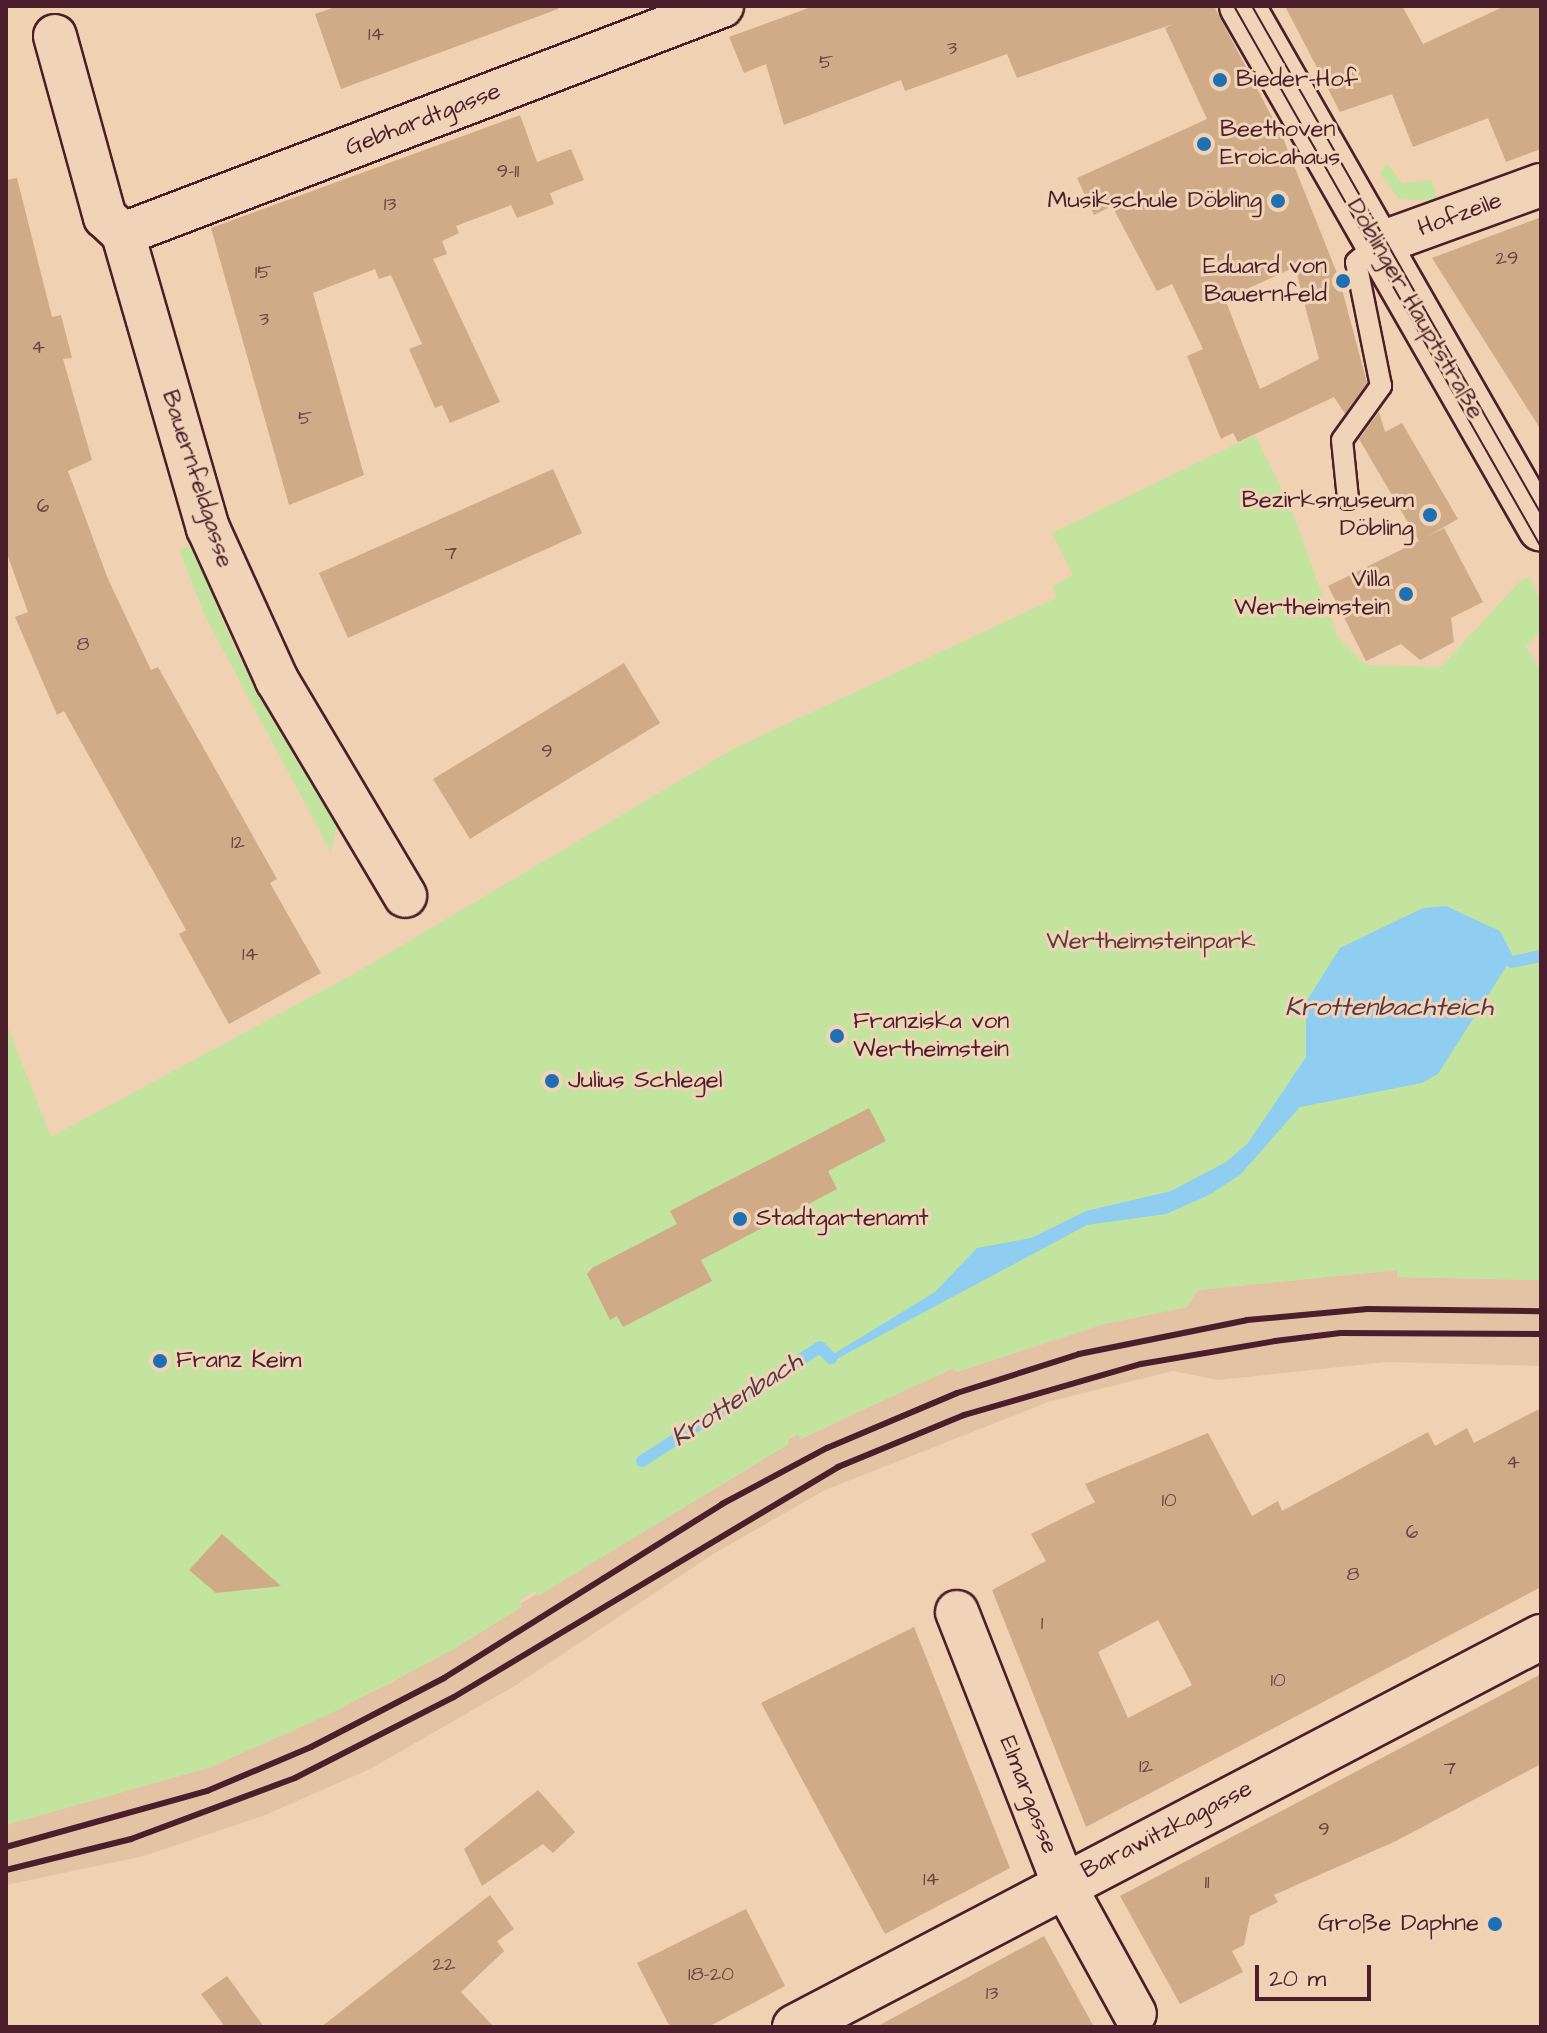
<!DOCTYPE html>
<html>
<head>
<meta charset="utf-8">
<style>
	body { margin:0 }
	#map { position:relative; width:1547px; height:2033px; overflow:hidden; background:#f0d2b2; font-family:"Architects Daughter",sans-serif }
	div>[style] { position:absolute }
	.built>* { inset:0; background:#e3c3a3 }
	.green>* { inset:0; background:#c2e49e }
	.water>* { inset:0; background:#90cef1 }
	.stream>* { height:12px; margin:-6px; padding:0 6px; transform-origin:6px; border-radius:6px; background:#90cef1 }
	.building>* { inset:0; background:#cfab88 }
	.roads { filter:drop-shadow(2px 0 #4a1f2b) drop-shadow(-2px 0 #4a1f2b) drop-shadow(0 2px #4a1f2b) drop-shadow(0 -2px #4a1f2b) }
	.service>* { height:20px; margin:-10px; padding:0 10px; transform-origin:10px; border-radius:10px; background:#f1d4b7 }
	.minor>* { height:42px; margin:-21px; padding:0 21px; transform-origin:21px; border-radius:21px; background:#f1d4b7 }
	.secondary>* { height:44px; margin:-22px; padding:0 22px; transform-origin:22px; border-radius:22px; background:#f1d4b7 }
	.tram>* { height:2px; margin:-1px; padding:0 1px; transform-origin:1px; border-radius:1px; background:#4a1f2b }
	.rail>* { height:6px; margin:-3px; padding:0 3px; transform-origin:3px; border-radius:3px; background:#4a1f2b }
	.dots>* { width:22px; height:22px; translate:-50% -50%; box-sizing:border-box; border:4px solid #f1d4b7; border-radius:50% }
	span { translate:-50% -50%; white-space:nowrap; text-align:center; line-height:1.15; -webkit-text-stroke:6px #f1d4b7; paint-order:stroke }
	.number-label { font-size:20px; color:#6b4242 }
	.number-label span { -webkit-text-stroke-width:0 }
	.poi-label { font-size:24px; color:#4a1f2b }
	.left { translate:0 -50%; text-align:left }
	.right { translate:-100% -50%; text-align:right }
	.street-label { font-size:24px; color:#4a1f2b }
	.park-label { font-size:24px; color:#5c3d3c }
	.water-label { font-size:26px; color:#543949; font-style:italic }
	.frame { position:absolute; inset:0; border:8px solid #4a1f2b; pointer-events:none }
	.scale { position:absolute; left:1255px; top:1965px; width:116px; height:36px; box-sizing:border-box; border:4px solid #4a1f2b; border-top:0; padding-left:10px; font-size:24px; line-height:28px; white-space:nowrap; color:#4a1f2b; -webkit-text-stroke:6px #f1d4b7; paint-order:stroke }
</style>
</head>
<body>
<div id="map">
	<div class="built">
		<div style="clip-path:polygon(1397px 1270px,1397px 1277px,1541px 1280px,1541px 1366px,1387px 1362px,1218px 1380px,1173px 1371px,1051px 1401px,825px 1490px,715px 1553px,513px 1687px,370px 1769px,263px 1816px,144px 1856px,6px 1885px,6px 1825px,211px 1767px,393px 1682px,798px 1434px,801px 1439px,954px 1367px,957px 1372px,1104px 1324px,1187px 1307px,1198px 1290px)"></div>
	</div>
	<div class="green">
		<div style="clip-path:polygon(1387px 163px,1402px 183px,1432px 180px,1438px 201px,1399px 199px,1380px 173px)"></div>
		<div style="clip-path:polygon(1255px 435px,1290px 506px,1338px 637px,1366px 665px,1441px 667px,1521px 580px,1529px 577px,1541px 600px,1541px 631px,1526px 646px,1541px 671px,1541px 1280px,1397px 1277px,1397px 1270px,1198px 1290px,1187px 1307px,1104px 1324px,956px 1372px,954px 1368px,800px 1439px,798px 1434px,788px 1439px,789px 1444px,538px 1596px,535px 1591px,519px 1601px,522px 1607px,454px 1649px,328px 1715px,211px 1767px,6px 1825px,6px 1023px,51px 1137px,357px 972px,733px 749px,1056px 598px,1053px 586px,1073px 575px,1052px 533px)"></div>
		<div style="clip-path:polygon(191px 545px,236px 651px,337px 825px,331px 852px,206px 618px,179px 550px)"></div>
	</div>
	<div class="water">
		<div style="clip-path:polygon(1446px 906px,1500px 931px,1513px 956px,1438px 1074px,1422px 1083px,1300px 1107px,1241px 1174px,1209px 1195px,1166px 1214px,1087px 1225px,831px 1362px,832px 1355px,935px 1292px,977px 1248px,1031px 1238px,1086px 1211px,1171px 1191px,1226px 1162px,1248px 1143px,1306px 1057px,1306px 1002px,1340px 948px,1423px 908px)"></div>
	</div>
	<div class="stream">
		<div style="left:1512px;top:962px;width:30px;rotate:-12deg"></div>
		<div style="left:642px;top:1461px;width:211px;rotate:-32.6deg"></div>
		<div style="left:820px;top:1347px;width:16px;rotate:45deg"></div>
	</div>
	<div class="building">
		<div style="clip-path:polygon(338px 6px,558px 6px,558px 9px,341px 89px,315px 14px)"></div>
		<div style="clip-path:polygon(evenodd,814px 6px,1214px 6px,1283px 138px,1339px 278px,1367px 383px,1345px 414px,1334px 397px,1238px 442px,1233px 433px,1221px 439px,1187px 356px,1203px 349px,1172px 284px,1157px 291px,1112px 206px,1094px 215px,1077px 178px,1207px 119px,1165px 28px,1173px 24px,1017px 78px,1007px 54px,905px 91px,901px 80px,784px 125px,766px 64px,744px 73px,729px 37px,814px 6px,1295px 267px,1319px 359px,1260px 389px,1225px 299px,1295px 267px)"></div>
		<div style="clip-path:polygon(1285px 6px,1402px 6px,1423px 44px,1505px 6px,1541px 6px,1541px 149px,1506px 162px,1488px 118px,1413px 147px,1392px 94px,1340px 112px)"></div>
		<div style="clip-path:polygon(520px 115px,537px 162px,571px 149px,584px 180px,550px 193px,554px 204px,517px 218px,511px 205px,456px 226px,459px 233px,442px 241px,447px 254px,433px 259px,500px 402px,450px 423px,442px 405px,435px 408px,409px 349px,422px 344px,391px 275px,379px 279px,375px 269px,313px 293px,364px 475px,289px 505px,211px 228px)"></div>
		<div style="clip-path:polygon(17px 178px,52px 317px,61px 315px,72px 358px,63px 359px,92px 460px,68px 471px,108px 579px,151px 670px,158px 667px,277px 879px,270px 883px,321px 973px,229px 1024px,179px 934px,186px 930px,64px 711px,57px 715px,15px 617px,28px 612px,6px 551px,6px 180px)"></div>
		<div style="clip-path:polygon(1541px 217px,1541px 430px,1432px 258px)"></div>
		<div style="clip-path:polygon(1379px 412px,1385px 432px,1402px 423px,1458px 519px,1426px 537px,1444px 528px,1483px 602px,1451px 618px,1454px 642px,1420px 660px,1401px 644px,1366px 661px,1328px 586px,1419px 541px,1359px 439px)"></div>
		<div style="clip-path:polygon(553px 469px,582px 533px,348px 638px,319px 573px)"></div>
		<div style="clip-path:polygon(624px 663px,660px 723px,470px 839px,433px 779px)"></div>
		<div style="clip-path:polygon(869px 1108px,886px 1141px,828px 1171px,837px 1189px,701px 1260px,712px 1281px,623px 1327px,617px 1316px,610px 1320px,587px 1274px,592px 1268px,677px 1224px,670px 1211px)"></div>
		<div style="clip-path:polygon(evenodd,1541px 1408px,1541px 1587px,1086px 1827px,992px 1590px,1046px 1561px,1031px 1534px,1095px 1502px,1085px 1484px,1208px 1433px,1252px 1516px,1278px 1501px,1282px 1511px,1428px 1432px,1435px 1446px,1467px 1428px,1474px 1443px,1541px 1408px,1158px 1620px,1192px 1685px,1128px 1718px,1098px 1652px,1158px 1620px)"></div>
		<div style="clip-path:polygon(222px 1534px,281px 1586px,216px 1593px,189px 1570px)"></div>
		<div style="clip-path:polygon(914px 1627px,1010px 1868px,885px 1934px,761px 1703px)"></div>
		<div style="clip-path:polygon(1541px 1674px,1541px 1764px,1396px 1841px,1274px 1895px,1278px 1902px,1250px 1916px,1244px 1945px,1232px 1951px,1243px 1972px,1180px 2004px,1120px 1896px)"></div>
		<div style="clip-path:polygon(538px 1790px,575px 1832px,553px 1853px,543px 1844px,482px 1886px,464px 1849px)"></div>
		<div style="clip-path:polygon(490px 1895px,514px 1929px,497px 1941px,504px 1951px,461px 1992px,494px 2027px,321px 2027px)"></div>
		<div style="clip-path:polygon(746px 1909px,785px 1986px,708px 2027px,670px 2027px,637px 1963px)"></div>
		<div style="clip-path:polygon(1044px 1936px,1094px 2027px,876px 2027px)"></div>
		<div style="clip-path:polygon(227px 1976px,264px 2027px,225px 2027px,201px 1994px)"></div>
	</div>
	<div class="roads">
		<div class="service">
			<div style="left:1348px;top:499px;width:59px;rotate:-95.8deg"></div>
			<div style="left:1342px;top:440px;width:67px;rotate:-54.2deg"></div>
			<div style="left:1381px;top:386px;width:126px;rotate:-101.4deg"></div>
			<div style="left:1356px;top:262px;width:28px;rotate:-39deg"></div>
		</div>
		<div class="minor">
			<div style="left:55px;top:36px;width:188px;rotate:74.6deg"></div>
			<div style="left:105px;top:217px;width:25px;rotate:43deg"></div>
			<div style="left:123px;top:234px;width:306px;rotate:73.9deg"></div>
			<div style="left:208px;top:528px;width:167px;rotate:65.6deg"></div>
			<div style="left:277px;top:680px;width:251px;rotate:59.3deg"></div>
			<div style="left:123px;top:234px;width:641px;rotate:-20.84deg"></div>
			<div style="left:1378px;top:244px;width:173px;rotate:-19.9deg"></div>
			<div style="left:957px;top:1612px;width:291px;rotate:68.6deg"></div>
			<div style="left:1063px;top:1883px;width:149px;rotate:61.2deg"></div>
		</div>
		<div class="secondary">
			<div style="left:1242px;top:6px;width:602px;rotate:60.24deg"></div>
			<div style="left:795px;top:2027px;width:842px;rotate:-27.6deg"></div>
		</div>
	</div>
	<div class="tram">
		<div style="left:1234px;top:6px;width:622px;rotate:60.43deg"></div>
		<div style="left:1252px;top:6px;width:584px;rotate:60.36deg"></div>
	</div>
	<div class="rail">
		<div style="left:6px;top:1847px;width:209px;rotate:-15.6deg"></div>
		<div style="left:207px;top:1791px;width:113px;rotate:-22.9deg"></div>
		<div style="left:311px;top:1747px;width:150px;rotate:-27.4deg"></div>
		<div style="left:444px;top:1678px;width:328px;rotate:-32deg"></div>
		<div style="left:722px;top:1504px;width:119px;rotate:-28.1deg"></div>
		<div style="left:827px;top:1448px;width:141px;rotate:-22.9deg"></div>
		<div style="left:957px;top:1393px;width:128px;rotate:-17.7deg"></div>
		<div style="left:1079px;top:1354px;width:171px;rotate:-11.4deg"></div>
		<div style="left:1247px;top:1320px;width:121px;rotate:-5.2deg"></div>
		<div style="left:1367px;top:1309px;width:174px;rotate:0.7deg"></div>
		<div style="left:6px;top:1870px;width:129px;rotate:-13.9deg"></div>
		<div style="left:131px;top:1839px;width:175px;rotate:-20.4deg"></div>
		<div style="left:295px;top:1778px;width:178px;rotate:-27deg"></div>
		<div style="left:454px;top:1697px;width:448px;rotate:-30.9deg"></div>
		<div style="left:838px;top:1467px;width:136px;rotate:-22.4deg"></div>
		<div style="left:964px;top:1415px;width:184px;rotate:-16.1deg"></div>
		<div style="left:1141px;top:1364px;width:136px;rotate:-9.7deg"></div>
		<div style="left:1275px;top:1341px;width:66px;rotate:-6.9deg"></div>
		<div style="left:1341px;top:1333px;width:200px;rotate:0.3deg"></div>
	</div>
	<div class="dots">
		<div style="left:1220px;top:80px;background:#1f6fb2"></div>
		<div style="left:1204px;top:144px;background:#1f6fb2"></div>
		<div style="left:1278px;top:201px;background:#1f6fb2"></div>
		<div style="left:1343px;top:281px;background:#1f6fb2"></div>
		<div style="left:1430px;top:515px;background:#1f6fb2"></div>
		<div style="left:1406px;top:594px;background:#1f6fb2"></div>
		<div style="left:837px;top:1036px;background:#1f6fb2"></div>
		<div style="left:552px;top:1081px;background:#1f6fb2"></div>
		<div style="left:740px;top:1219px;background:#1f6fb2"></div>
		<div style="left:160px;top:1361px;background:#1f6fb2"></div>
		<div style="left:1495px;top:1924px;background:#1f6fb2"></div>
	</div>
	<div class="number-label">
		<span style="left:376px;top:34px">14</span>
		<span style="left:952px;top:48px">3</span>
		<span style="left:826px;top:62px">5</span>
		<span style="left:508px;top:171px">9-11</span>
		<span style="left:390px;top:204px">13</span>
		<span style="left:1507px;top:258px">29</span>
		<span style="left:263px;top:272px">15</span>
		<span style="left:264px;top:319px">3</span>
		<span style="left:38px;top:347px">4</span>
		<span style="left:305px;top:418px">5</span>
		<span style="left:43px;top:506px">6</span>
		<span style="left:451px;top:553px">7</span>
		<span style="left:83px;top:644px">8</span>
		<span style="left:547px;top:751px">9</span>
		<span style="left:238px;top:842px">12</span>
		<span style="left:250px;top:954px">14</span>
		<span style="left:1513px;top:1462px">4</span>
		<span style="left:1169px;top:1500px">10</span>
		<span style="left:1412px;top:1532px">6</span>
		<span style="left:1353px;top:1574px">8</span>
		<span style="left:1042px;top:1623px">1</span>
		<span style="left:1278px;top:1680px">10</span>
		<span style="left:1146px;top:1766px">12</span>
		<span style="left:1450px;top:1768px">7</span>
		<span style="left:1324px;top:1829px">9</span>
		<span style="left:931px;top:1879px">14</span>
		<span style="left:1207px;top:1882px">11</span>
		<span style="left:444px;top:1964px">22</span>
		<span style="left:711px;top:1974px">18-20</span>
		<span style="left:992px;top:1993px">13</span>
	</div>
	<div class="poi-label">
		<span class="left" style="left:1236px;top:80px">Bieder-Hof</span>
		<span class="left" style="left:1220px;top:144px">Beethoven<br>Eroicahaus</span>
		<span class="right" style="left:1262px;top:201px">Musikschule Döbling</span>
		<span class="right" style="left:1327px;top:281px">Eduard von<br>Bauernfeld</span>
		<span class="right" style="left:1414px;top:515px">Bezirksmuseum<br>Döbling</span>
		<span class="right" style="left:1390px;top:594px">Villa<br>Wertheimstein</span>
		<span class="left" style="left:853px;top:1036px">Franziska von<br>Wertheimstein</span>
		<span class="left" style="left:568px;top:1081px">Julius Schlegel</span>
		<span class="left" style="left:756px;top:1219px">Stadtgartenamt</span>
		<span class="left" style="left:176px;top:1361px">Franz Keim</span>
		<span class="right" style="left:1479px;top:1924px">Große Daphne</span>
	</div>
	<div class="street-label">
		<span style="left:423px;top:120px;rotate:-21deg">Gebhardtgasse</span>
		<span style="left:1460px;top:215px;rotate:-20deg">Hofzeile</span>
		<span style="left:1415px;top:309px;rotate:60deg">Döblinger Hauptstraße</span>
		<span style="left:197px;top:479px;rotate:72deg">Bauernfeldgasse</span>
		<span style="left:1028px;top:1795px;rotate:69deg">Elmargasse</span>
		<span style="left:1167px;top:1830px;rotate:-27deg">Barawitzkagasse</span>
	</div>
	<div class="park-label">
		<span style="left:1151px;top:942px">Wertheimsteinpark</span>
	</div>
	<div class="water-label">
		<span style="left:1389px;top:1008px">Krottenbachteich</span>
		<span style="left:737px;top:1400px;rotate:-33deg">Krottenbach</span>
	</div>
	<div class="frame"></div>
	<div class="scale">20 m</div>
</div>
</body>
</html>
